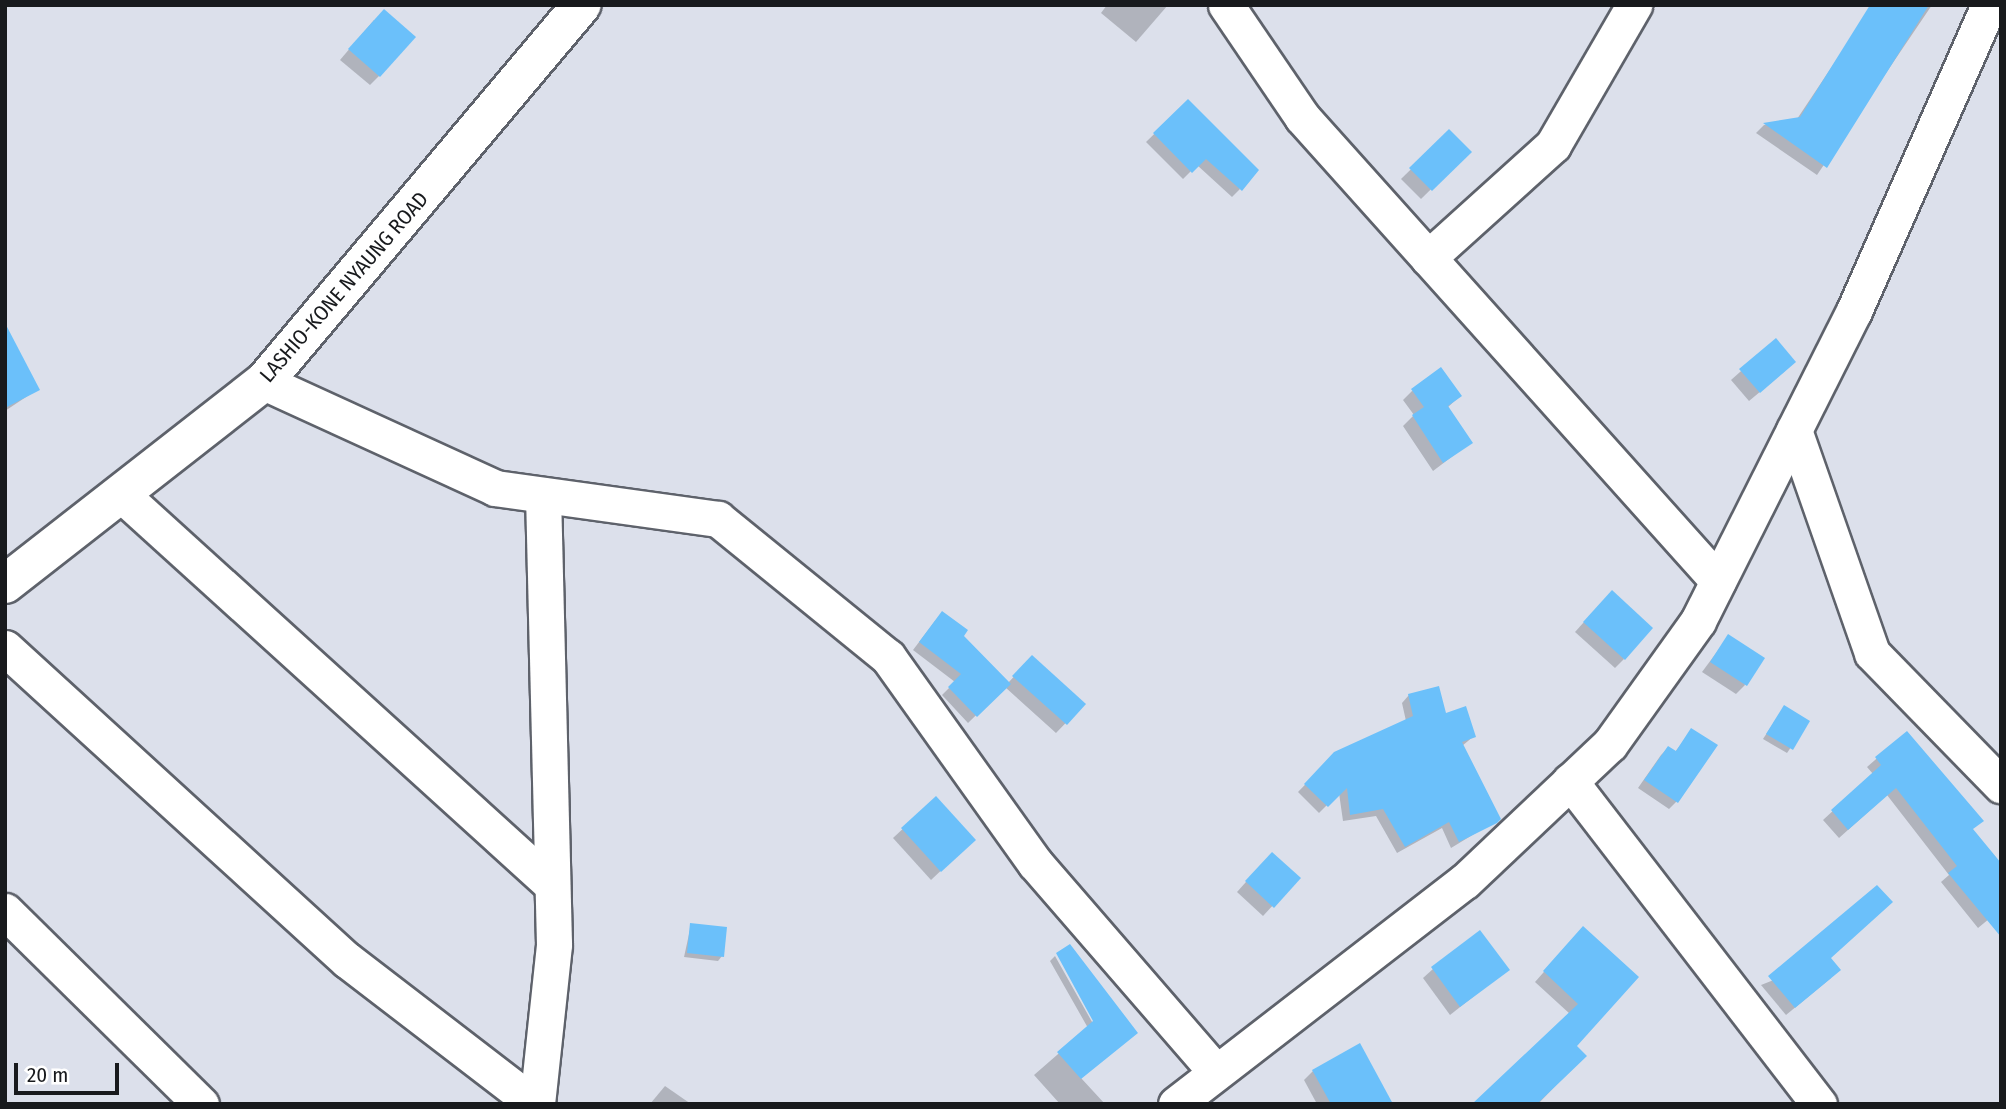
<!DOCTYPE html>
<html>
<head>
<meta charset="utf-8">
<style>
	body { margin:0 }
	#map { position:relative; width:2006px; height:1109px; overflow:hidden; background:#dce0eb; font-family:"Fira Sans Condensed",sans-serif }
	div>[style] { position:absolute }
	.shadow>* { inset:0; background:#0003 }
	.building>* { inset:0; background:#6bc0fa }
	.roads { filter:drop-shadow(2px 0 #5e626b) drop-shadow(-2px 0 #5e626b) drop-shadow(0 2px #5e626b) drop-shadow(0 -2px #5e626b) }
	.minor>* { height:35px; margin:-17.5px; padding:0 17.5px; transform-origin:17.5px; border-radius:17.5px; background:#fff }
	.secondary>* { height:38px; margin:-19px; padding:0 19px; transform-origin:19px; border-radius:19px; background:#fff }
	span { translate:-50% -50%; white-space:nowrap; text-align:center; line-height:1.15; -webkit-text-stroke:5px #fff; paint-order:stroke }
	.street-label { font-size:21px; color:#181a1d }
	.frame { position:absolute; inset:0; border:7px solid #181a1d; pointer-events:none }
	.scale { position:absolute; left:14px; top:1063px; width:105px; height:32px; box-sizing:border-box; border:4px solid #181a1d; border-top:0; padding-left:9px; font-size:21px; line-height:24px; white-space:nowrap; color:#181a1d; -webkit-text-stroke:5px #fff; paint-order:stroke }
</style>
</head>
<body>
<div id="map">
	<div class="shadow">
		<div style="clip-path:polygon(1107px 5px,1168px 5px,1136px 42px,1101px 13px)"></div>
		<div style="clip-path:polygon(1873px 5px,1932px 5px,1817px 175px,1756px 133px,1764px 125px,1797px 119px)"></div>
		<div style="clip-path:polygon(374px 20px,379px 76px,370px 85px,340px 60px)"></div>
		<div style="clip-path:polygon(1188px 101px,1240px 189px,1232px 197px,1197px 165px,1183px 179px,1146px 142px)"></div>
		<div style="clip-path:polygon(1449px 132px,1469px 152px,1421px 199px,1401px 179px)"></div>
		<div style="clip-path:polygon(1776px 340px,1785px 371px,1749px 401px,1731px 380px)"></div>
		<div style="clip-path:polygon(5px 359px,38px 389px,5px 411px)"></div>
		<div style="clip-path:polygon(1412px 391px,1460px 396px,1447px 408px,1470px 443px,1433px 471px,1403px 426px,1414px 415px,1403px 400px)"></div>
		<div style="clip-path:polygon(1602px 602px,1624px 659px,1615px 668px,1575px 632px)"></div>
		<div style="clip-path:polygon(935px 621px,962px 636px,1008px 683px,1032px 657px,1084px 704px,1056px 733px,1005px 687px,968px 723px,942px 695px,955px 682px,913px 650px)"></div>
		<div style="clip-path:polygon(1728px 637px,1745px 685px,1736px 694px,1702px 672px)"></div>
		<div style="clip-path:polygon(1409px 695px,1474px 736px,1462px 746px,1499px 819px,1451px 848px,1442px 828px,1397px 853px,1376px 816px,1343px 821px,1339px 793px,1319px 813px,1298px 792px,1335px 754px,1406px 721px,1402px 703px)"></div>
		<div style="clip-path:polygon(1784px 707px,1808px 722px,1787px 753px,1763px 739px)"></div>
		<div style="clip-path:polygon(1692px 730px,1676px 802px,1669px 809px,1638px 788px,1661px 755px,1668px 748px,1675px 752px)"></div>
		<div style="clip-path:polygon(1906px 733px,2001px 909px,1978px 928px,1941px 882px,1949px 875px,1887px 795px,1839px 838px,1823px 820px,1873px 774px,1867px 767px)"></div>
		<div style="clip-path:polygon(936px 798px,964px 849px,931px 880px,893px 838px)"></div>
		<div style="clip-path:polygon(1263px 863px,1298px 878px,1263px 916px,1237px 892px)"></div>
		<div style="clip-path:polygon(691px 925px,722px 956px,718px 961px,684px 957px)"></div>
		<div style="clip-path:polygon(1574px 938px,1637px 977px,1575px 1046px,1584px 1056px,1538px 1104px,1476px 1104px,1570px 1014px,1535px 982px)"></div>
		<div style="clip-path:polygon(1055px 956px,1096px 1029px,1081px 1078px,1105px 1104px,1060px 1104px,1034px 1075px,1088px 1028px,1050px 961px)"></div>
		<div style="clip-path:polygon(1829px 958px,1831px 978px,1786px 1015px,1761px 985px)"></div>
		<div style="clip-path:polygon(1433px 969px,1507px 970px,1450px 1015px,1423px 978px)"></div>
		<div style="clip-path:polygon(1313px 1071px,1375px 1104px,1317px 1104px,1304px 1080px)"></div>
		<div style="clip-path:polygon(665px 1086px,691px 1104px,650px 1104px)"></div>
	</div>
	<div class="building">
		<div style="clip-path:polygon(1870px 5px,1929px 5px,1827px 168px,1763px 123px,1800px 117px)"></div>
		<div style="clip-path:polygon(384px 9px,416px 37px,380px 77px,348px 49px)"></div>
		<div style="clip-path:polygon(1188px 99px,1259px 170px,1242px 191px,1206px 159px,1192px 173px,1153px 133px)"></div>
		<div style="clip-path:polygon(1449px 129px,1472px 152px,1432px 191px,1409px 168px)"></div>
		<div style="clip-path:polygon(5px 323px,40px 390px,5px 408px)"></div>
		<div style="clip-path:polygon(1776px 338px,1796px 362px,1760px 393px,1739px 369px)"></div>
		<div style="clip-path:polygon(1441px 367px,1462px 396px,1448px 406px,1473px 443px,1443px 463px,1412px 415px,1424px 407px,1411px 389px)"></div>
		<div style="clip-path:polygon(1612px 590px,1653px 628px,1625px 660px,1583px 622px)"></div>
		<div style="clip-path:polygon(942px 611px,968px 630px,964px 636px,1011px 684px,977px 717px,948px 687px,961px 674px,919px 642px)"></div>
		<div style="clip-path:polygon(1728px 634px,1765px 658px,1747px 686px,1710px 662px)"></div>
		<div style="clip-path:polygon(1032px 655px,1086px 704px,1067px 725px,1012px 676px)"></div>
		<div style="clip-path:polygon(1439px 686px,1446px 713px,1466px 706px,1476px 737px,1462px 742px,1501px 819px,1497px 823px,1459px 842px,1449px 822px,1405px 847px,1383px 809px,1350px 815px,1347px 788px,1328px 807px,1304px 784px,1334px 752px,1413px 716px,1408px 694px)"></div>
		<div style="clip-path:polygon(1784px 705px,1810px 721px,1793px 750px,1766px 734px)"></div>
		<div style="clip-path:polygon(1691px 728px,1718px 745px,1678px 803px,1644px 780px,1668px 746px,1676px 751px)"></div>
		<div style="clip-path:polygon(1907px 731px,1984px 821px,1973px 829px,2001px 863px,2001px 937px,1948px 873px,1957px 866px,1896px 788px,1848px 830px,1831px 810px,1881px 765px,1875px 757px)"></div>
		<div style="clip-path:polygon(936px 796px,976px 840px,941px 872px,901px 828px)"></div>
		<div style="clip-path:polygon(1272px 852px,1301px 878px,1274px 908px,1245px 881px)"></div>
		<div style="clip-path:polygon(1877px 885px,1893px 902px,1831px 958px,1841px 970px,1795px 1008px,1768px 976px)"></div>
		<div style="clip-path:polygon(690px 923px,727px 927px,724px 957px,687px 953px)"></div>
		<div style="clip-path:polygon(1583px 926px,1639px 977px,1577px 1046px,1587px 1056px,1537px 1104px,1472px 1104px,1578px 1004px,1543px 971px)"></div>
		<div style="clip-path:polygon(1480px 930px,1510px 970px,1460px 1007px,1431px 967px)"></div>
		<div style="clip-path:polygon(1070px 944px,1138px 1033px,1081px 1079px,1057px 1052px,1093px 1021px,1056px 953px)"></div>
		<div style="clip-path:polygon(1360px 1043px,1393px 1104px,1331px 1104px,1312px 1070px)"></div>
	</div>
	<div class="roads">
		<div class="minor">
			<div style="left:1226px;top:5px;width:135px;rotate:55.8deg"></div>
			<div style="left:1302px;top:117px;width:623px;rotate:48.12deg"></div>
			<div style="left:1428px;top:258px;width:169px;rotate:-42.1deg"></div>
			<div style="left:1553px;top:145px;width:162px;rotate:-59.9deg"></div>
			<div style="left:264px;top:382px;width:254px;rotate:24.6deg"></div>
			<div style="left:495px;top:488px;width:225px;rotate:7.9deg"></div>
			<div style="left:718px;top:519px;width:219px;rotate:39.1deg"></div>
			<div style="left:888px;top:657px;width:253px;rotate:54.5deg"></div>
			<div style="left:1035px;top:863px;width:276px;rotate:49.1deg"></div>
			<div style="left:1794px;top:430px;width:236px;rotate:70.7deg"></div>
			<div style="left:1872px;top:653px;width:185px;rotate:45.7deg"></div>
			<div style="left:121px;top:494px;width:582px;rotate:42.21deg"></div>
			<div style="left:5px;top:648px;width:463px;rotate:42.4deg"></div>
			<div style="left:347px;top:960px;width:237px;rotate:37.5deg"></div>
			<div style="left:1570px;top:781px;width:408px;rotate:52.4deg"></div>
			<div style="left:5px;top:911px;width:275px;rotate:44.6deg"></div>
			<div style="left:537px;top:1104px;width:161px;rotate:-83.9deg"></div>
			<div style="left:554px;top:944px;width:449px;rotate:-91.4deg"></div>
			<div style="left:1176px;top:1104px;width:365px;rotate:-37.7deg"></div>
			<div style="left:1465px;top:881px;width:199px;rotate:-43.4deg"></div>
			<div style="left:1610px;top:744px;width:151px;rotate:-54.4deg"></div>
			<div style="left:1698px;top:621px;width:347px;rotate:-63.3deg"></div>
			<div style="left:1854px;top:311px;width:334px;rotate:-66.2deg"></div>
		</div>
		<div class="secondary">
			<div style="left:5px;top:584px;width:328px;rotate:-38deg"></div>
			<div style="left:264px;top:382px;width:493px;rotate:-49.9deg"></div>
		</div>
	</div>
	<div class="street-label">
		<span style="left:344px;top:287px;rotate:-49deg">LASHIO-KONE NYAUNG ROAD</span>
	</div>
	<div class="frame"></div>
	<div class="scale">20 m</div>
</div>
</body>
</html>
